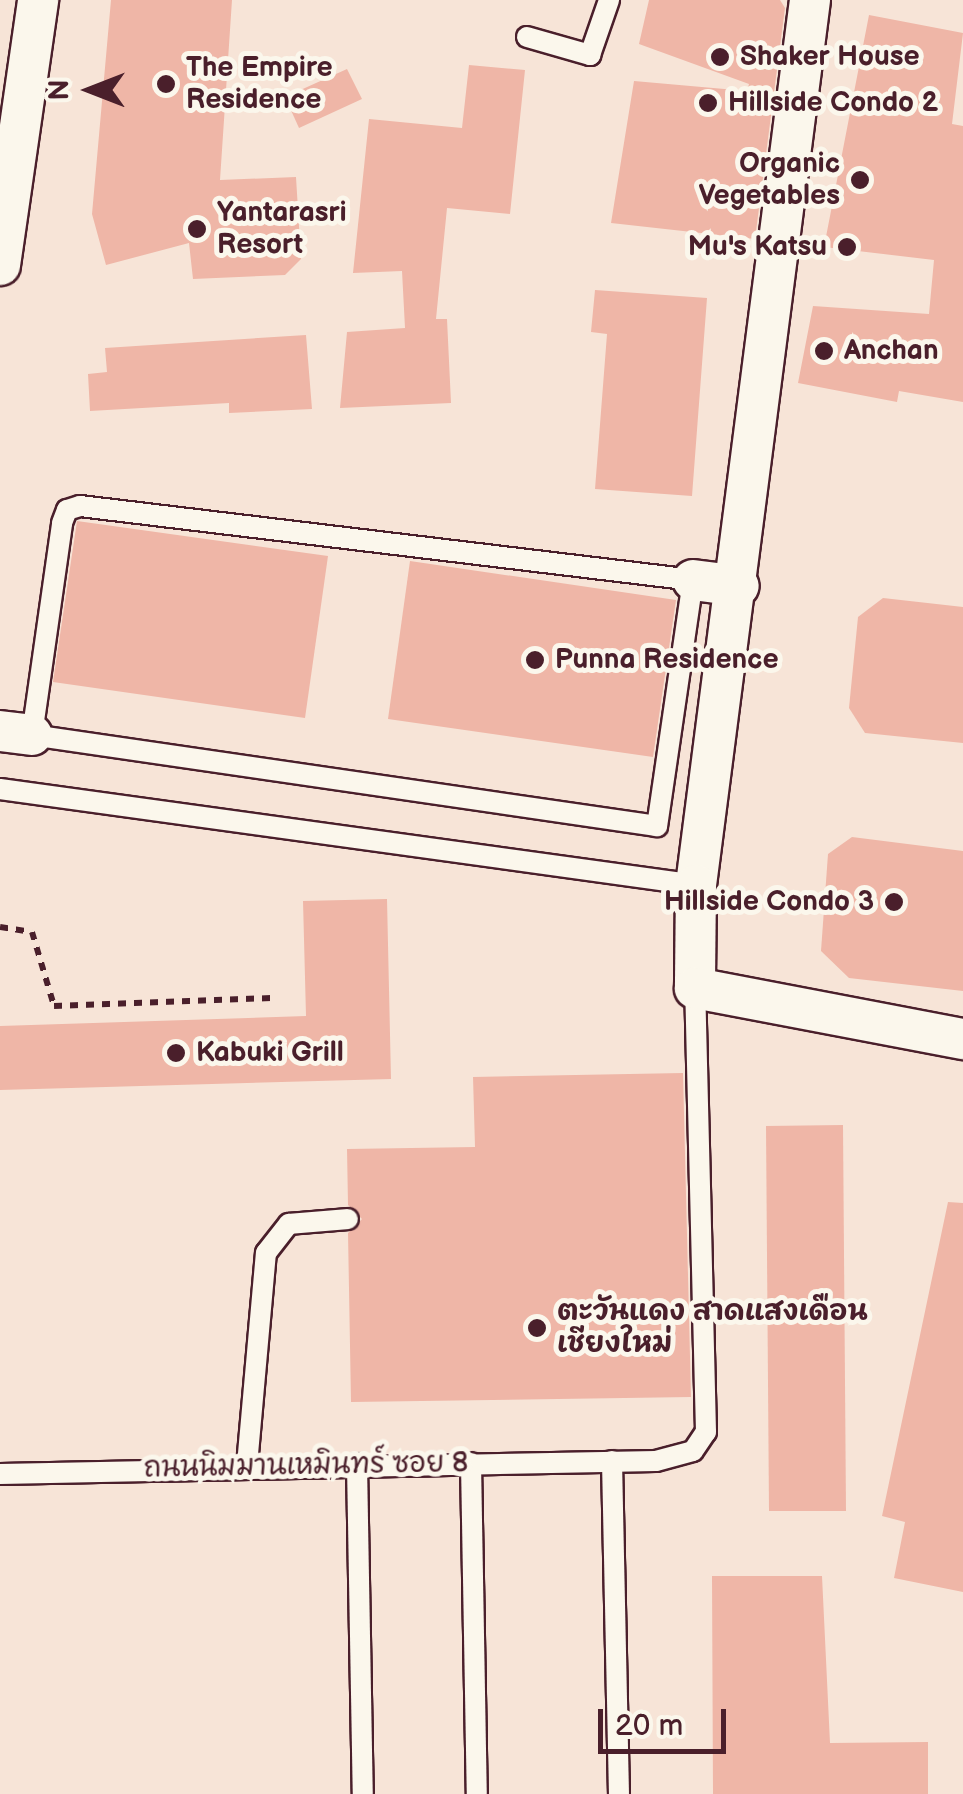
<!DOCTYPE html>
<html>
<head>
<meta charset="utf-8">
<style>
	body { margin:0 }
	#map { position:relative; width:963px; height:1794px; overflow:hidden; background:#f7e4d7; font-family:"Balsamiq Sans","Playpen Sans Thai",sans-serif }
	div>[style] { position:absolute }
	.building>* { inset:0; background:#efb6a7 }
	.path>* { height:6px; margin-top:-3px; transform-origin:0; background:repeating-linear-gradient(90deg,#4a1f2b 0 8px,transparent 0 16px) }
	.roads { filter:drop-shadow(2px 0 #4a1f2b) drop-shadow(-2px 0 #4a1f2b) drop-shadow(0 2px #4a1f2b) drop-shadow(0 -2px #4a1f2b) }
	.lane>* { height:20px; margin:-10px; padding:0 10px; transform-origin:10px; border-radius:10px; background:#fbf7ec }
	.street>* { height:40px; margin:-20px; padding:0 20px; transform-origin:20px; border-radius:20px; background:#fbf7ec }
	.dots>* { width:28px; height:28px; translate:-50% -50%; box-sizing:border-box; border:5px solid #fbf7ec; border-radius:50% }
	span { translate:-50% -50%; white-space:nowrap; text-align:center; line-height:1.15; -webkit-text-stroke:10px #fbf7ec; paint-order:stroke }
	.poi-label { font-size:28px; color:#4a1f2b; font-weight:700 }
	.left { translate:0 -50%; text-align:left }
	.right { translate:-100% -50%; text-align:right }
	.street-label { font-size:28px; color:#4a1f2b }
	.north { position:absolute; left:40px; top:40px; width:100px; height:100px; -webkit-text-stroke:8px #fbf7ec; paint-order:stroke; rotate:270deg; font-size:28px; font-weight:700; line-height:40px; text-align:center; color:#4a1f2b }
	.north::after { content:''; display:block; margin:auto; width:35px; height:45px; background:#4a1f2b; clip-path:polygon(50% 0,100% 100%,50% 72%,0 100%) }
	.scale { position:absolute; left:598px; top:1709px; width:128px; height:45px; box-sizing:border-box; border:5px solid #4a1f2b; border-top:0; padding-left:12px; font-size:30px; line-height:35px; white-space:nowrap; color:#4a1f2b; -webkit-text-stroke:8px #fbf7ec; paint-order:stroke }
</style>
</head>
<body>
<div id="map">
	<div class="building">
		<div style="clip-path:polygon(111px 0,232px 0,220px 180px,296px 177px,301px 259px,285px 275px,193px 279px,189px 243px,106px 265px,92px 214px)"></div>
		<div style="clip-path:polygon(649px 0,780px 0,785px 8px,755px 239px,611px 223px,634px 81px,747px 91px,749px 84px,639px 44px)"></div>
		<div style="clip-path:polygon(869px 15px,963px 33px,952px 124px,963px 126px,963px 402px,899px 391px,897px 402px,798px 383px,813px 306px,929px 314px,934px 260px,824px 247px)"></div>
		<div style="clip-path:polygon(469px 65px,525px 70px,510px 214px,447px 208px,436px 319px,447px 319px,451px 403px,340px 408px,347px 332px,405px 328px,402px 271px,353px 273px,369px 119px,462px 128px)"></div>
		<div style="clip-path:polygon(347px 69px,362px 99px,299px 128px,285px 97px)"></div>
		<div style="clip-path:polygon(595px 290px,707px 298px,692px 496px,595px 489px,607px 334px,591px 332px)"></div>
		<div style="clip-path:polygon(306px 335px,312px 409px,229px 413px,229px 403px,90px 411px,88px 374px,107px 372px,105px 348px)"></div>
		<div style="clip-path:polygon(77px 521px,328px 556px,305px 718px,53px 682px)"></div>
		<div style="clip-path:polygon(410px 561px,676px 600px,653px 757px,388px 719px)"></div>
		<div style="clip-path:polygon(883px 598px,963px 607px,963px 743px,865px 733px,849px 708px,858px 617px)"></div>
		<div style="clip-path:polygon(852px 837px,963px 851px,963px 991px,849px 978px,821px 951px,828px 854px)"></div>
		<div style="clip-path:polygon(387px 899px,391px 1079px,0 1090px,0 1026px,306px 1016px,303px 901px)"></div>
		<div style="clip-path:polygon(683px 1073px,691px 1397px,351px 1402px,348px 1233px,362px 1219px,348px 1205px,347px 1149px,475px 1147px,473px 1077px)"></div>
		<div style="clip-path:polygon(843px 1125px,846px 1511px,769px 1511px,766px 1126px)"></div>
		<div style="clip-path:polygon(948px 1202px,963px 1203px,963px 1592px,894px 1578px,905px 1522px,882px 1516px)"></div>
		<div style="clip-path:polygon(712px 1576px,822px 1576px,830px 1743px,928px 1742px,928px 1794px,713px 1794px)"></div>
	</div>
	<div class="path">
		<div style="left:0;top:927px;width:32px;rotate:9deg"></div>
		<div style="left:32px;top:932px;width:77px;rotate:73.4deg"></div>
		<div style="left:54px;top:1006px;width:223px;rotate:-2.1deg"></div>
	</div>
	<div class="roads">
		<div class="lane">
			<div style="left:527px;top:37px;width:66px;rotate:15.9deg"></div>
			<div style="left:590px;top:55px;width:58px;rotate:-70.9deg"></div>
			<div style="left:80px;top:506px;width:617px;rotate:6.88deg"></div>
			<div style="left:693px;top:580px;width:249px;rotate:98.3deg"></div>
			<div style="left:657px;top:826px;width:632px;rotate:-171.72deg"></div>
			<div style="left:32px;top:735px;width:214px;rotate:-81.9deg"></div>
			<div style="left:62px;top:523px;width:14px;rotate:-69deg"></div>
			<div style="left:67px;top:510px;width:14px;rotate:-17deg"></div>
			<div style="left:0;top:789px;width:703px;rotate:7.85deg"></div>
			<div style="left:612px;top:1461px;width:333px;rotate:88.8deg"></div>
			<div style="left:471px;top:1463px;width:331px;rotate:89deg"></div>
			<div style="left:357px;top:1464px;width:330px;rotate:89deg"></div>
			<div style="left:247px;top:1465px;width:213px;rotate:-84.9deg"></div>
			<div style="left:266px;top:1253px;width:37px;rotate:-52deg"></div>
			<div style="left:289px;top:1224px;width:59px;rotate:-4.8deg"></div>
			<div style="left:0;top:1474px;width:656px;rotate:-1.14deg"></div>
			<div style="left:656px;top:1461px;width:38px;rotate:-15deg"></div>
			<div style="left:693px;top:1451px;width:23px;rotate:-56deg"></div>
			<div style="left:706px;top:1432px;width:444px;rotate:-91.4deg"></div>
		</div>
		<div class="street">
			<div style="left:810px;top:0;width:892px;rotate:97.34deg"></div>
			<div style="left:696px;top:885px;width:103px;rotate:90.6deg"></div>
			<div style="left:695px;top:988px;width:273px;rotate:10.8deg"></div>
			<div style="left:0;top:265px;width:268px;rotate:-81.8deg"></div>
			<div style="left:693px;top:580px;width:46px;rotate:7.4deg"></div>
			<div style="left:0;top:731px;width:32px;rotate:7deg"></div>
		</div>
	</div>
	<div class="dots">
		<div style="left:720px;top:57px;background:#4a1f2b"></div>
		<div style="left:166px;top:84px;background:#4a1f2b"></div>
		<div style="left:708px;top:103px;background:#4a1f2b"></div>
		<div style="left:860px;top:180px;background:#4a1f2b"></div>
		<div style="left:197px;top:229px;background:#4a1f2b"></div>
		<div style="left:847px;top:247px;background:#4a1f2b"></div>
		<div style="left:824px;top:351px;background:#4a1f2b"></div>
		<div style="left:535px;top:660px;background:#4a1f2b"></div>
		<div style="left:894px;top:902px;background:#4a1f2b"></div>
		<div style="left:176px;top:1053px;background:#4a1f2b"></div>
		<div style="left:537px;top:1328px;background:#4a1f2b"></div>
	</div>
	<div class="poi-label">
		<span class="left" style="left:740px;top:57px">Shaker House</span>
		<span class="left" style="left:186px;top:84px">The Empire<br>Residence</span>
		<span class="left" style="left:728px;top:103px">Hillside Condo 2</span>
		<span class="right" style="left:840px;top:180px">Organic<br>Vegetables</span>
		<span class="left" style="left:217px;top:229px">Yantarasri<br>Resort</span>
		<span class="right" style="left:827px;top:247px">Mu's Katsu</span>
		<span class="left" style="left:844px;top:351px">Anchan</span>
		<span class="left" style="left:555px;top:660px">Punna Residence</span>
		<span class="right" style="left:874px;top:902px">Hillside Condo 3</span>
		<span class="left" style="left:196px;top:1053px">Kabuki Grill</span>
		<span class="left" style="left:557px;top:1328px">ตะวันแดง สาดแสงเดือน<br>เชียงใหม่</span>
	</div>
	<div class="street-label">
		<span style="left:306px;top:1466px;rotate:-1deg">ถนนนิมมานเหมินทร์ ซอย 8</span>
	</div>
	<div class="north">N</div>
	<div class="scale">20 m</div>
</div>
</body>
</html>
